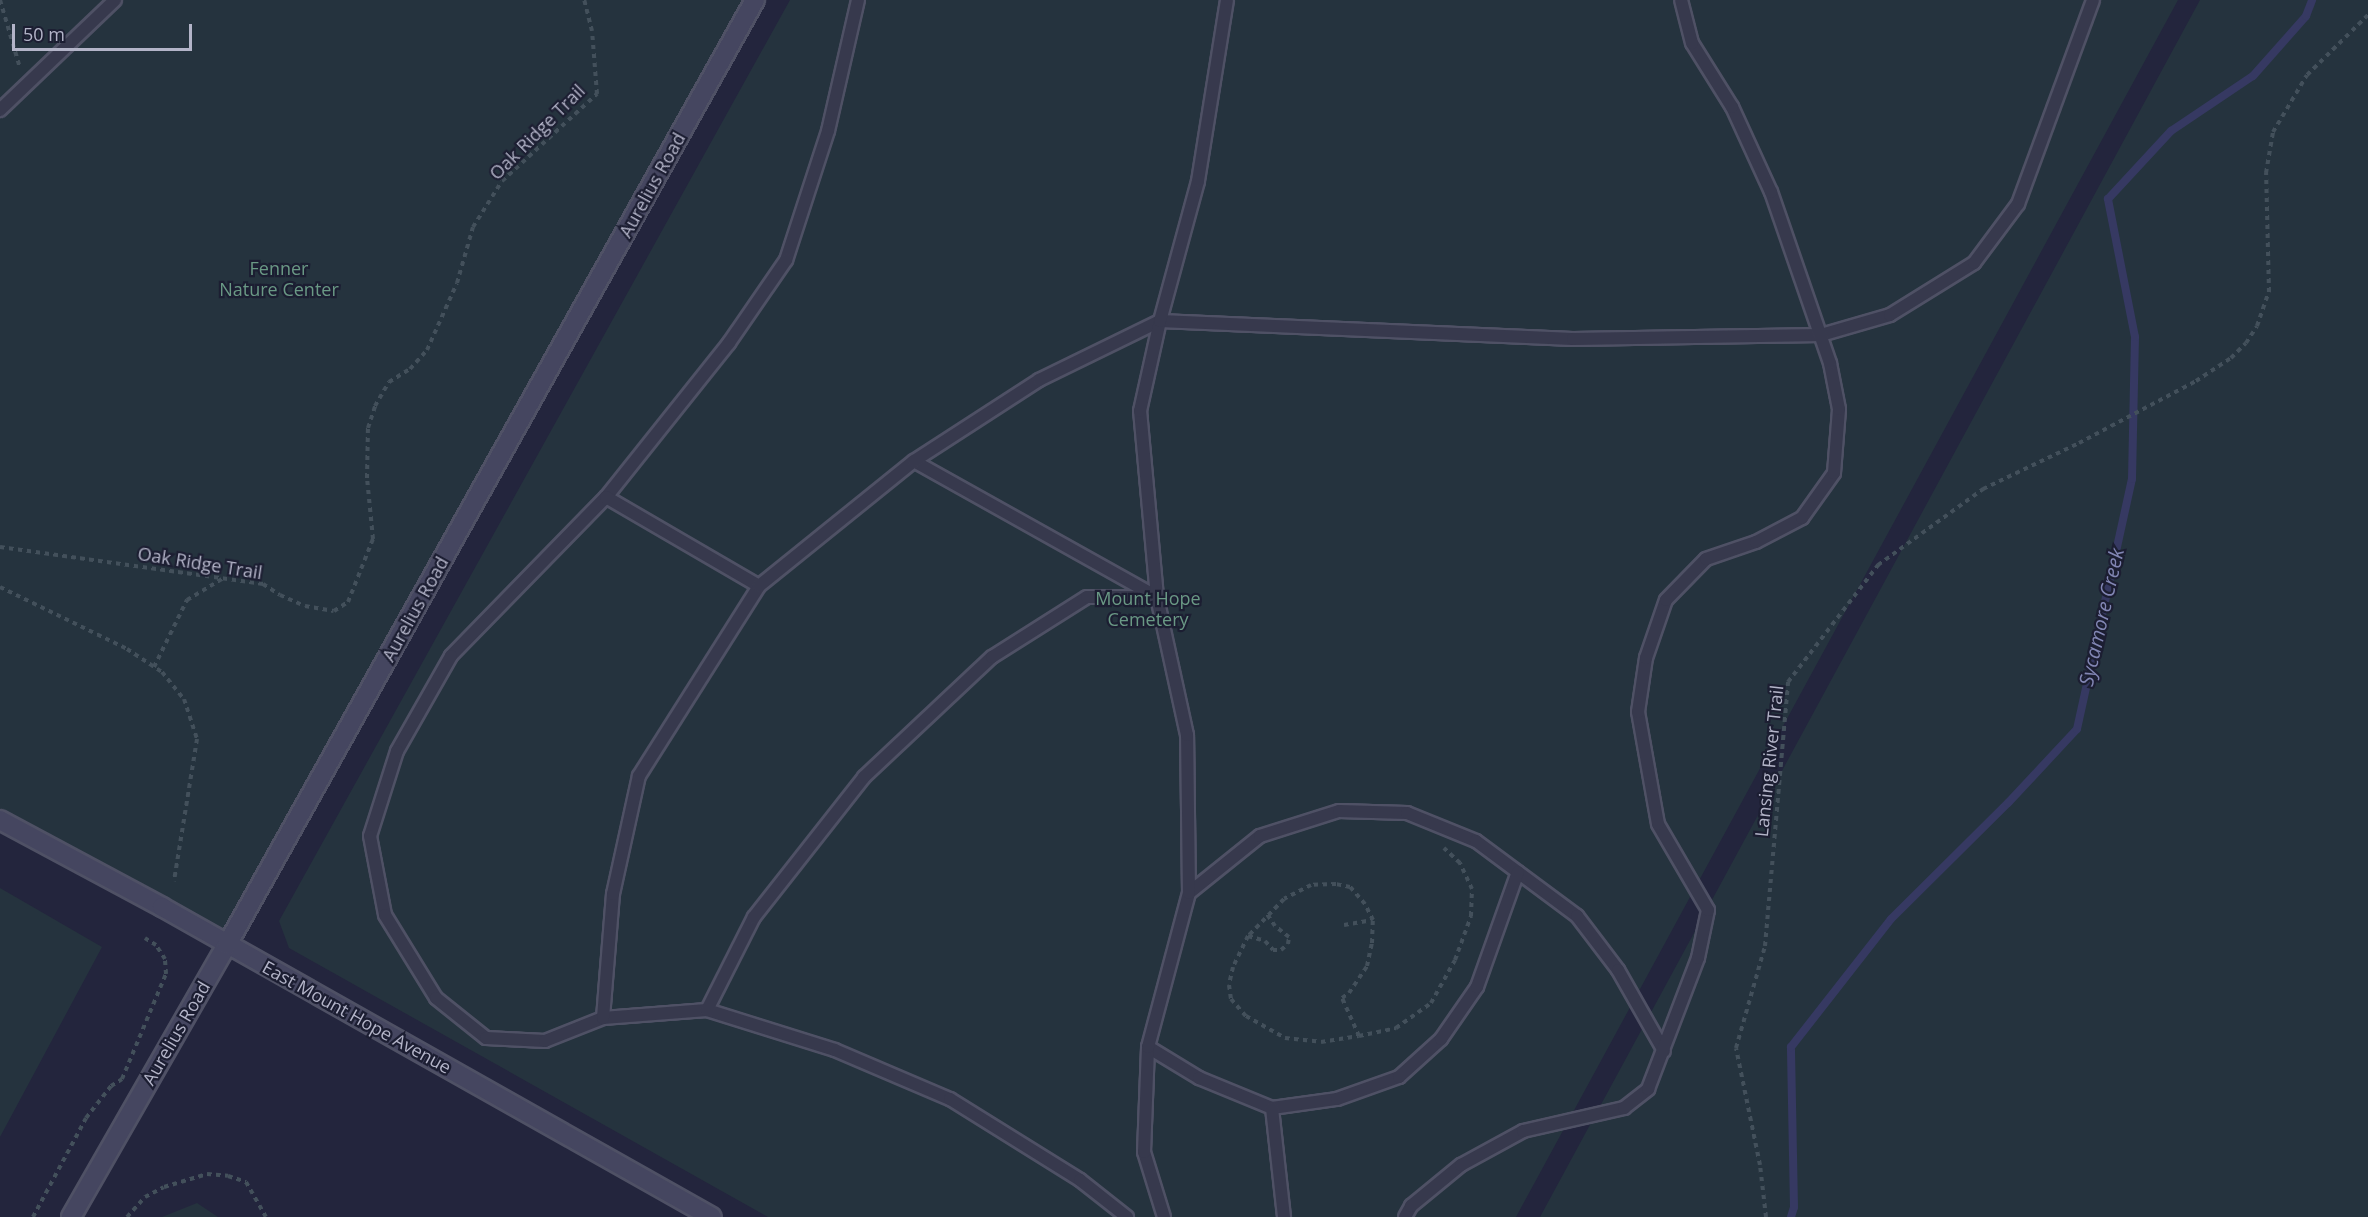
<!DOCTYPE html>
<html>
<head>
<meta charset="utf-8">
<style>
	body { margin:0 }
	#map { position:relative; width:2368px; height:1217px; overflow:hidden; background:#23253d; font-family:"Open Sans",sans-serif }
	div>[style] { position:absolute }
	.green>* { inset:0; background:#25333e }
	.stream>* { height:8px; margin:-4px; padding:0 4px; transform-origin:4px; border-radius:4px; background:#363962 }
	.path>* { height:4px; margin-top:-2px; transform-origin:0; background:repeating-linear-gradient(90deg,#43505b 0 4.5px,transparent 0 9px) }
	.roads { filter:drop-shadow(2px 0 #4f5165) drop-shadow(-2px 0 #4f5165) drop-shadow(0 2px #4f5165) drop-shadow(0 -2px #4f5165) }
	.lane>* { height:12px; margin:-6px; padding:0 6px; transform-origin:6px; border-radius:6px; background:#37394d }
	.secondary>* { height:18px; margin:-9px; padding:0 9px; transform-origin:9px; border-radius:9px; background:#454660 }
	span { translate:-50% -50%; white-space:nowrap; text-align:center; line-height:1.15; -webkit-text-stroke:4.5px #1c1e32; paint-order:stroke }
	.street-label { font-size:18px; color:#b3b4c8 }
	.park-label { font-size:18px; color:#6a9985 }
	.water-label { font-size:20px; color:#8286b4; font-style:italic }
	.scale { position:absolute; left:12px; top:24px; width:180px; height:27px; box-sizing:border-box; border:3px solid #b3b4c8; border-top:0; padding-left:8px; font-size:18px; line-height:21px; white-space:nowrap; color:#b3b4c8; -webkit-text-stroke:4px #1c1e32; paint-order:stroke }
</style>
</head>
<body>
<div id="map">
	<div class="green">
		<div style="clip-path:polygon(0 0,755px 0,227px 945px,0 818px)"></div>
		<div style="clip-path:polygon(790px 0,2178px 0,1516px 1217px,768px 1217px,289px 948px,279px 921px)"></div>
		<div style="clip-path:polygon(2200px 0,2368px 0,2368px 1217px,1540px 1217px)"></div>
		<div style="clip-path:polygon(0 888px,102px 947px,0 1137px)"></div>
		<div style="clip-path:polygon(197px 1203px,218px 1217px,162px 1217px)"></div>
	</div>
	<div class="stream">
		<div style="left:1791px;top:1217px;width:10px;rotate:-73deg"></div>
		<div style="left:1794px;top:1207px;width:160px;rotate:-91.1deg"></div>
		<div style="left:1791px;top:1047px;width:162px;rotate:-52deg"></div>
		<div style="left:1891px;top:919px;width:165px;rotate:-44.8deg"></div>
		<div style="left:2008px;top:803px;width:101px;rotate:-47deg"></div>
		<div style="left:2077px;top:729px;width:256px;rotate:-77.6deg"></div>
		<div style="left:2132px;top:479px;width:142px;rotate:-88.8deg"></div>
		<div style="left:2135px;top:337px;width:141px;rotate:-101.1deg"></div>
		<div style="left:2108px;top:199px;width:93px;rotate:-47.2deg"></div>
		<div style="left:2171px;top:131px;width:99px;rotate:-33.9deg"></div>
		<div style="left:2253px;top:76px;width:80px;rotate:-48.5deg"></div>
		<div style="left:2306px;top:16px;width:17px;rotate:-69deg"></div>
	</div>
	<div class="path">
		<div style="left:0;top:0;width:71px;rotate:73.6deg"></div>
		<div style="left:0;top:547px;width:266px;rotate:8deg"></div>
		<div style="left:263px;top:584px;width:20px;rotate:33deg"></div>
		<div style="left:280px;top:595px;width:27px;rotate:24deg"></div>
		<div style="left:305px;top:606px;width:29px;rotate:10deg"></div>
		<div style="left:334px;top:611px;width:17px;rotate:-33deg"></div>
		<div style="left:348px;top:602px;width:68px;rotate:-68.4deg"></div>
		<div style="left:373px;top:539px;width:61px;rotate:-95.6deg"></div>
		<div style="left:367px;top:478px;width:50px;rotate:-88.9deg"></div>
		<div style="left:368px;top:428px;width:23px;rotate:-72deg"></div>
		<div style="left:375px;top:406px;width:28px;rotate:-60deg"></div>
		<div style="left:389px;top:382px;width:25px;rotate:-32deg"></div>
		<div style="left:410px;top:369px;width:25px;rotate:-48deg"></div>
		<div style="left:427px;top:350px;width:73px;rotate:-65.9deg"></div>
		<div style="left:457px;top:283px;width:58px;rotate:-74.1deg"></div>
		<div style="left:473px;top:227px;width:54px;rotate:-57.8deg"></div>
		<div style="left:502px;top:181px;width:129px;rotate:-42.5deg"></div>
		<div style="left:597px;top:94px;width:63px;rotate:-94.5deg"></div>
		<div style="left:592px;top:31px;width:32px;rotate:-104deg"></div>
		<div style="left:0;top:587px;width:141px;rotate:26deg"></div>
		<div style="left:127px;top:649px;width:42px;rotate:33.3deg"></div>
		<div style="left:162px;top:672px;width:35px;rotate:51deg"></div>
		<div style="left:184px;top:699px;width:42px;rotate:72deg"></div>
		<div style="left:197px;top:739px;width:144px;rotate:99.2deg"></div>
		<div style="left:154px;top:667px;width:75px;rotate:-63.8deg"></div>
		<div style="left:187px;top:600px;width:41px;rotate:-31deg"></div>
		<div style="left:1344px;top:925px;width:29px;rotate:-10deg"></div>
		<div style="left:1248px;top:936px;width:18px;rotate:16deg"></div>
		<div style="left:1265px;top:941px;width:12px;rotate:48deg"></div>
		<div style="left:1273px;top:950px;width:8px"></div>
		<div style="left:1281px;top:950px;width:9px;rotate:-41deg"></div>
		<div style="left:1288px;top:944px;width:7px;rotate:-82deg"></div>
		<div style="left:1289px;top:937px;width:18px;rotate:-142deg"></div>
		<div style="left:1275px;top:926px;width:14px;rotate:-124deg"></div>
		<div style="left:1359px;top:1036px;width:42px;rotate:-114.1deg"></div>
		<div style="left:1342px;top:998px;width:9px;rotate:-36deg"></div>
		<div style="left:1349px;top:993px;width:32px;rotate:-56deg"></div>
		<div style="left:1367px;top:966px;width:24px;rotate:-78deg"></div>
		<div style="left:1372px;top:943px;width:23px;rotate:-88deg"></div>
		<div style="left:1373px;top:920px;width:18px;rotate:-117deg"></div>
		<div style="left:1365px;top:904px;width:23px;rotate:-131deg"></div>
		<div style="left:1350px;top:887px;width:14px;rotate:-168deg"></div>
		<div style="left:1336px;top:884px;width:25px;rotate:178deg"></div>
		<div style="left:1311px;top:885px;width:30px;rotate:153deg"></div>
		<div style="left:1284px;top:899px;width:52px;rotate:134.2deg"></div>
		<div style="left:1248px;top:936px;width:34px;rotate:116deg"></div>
		<div style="left:1233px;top:967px;width:18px;rotate:103deg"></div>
		<div style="left:1229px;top:985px;width:14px;rotate:82deg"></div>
		<div style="left:1231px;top:999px;width:23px;rotate:49deg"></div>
		<div style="left:1246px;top:1016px;width:45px;rotate:29.4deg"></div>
		<div style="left:1285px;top:1038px;width:36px;rotate:6deg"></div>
		<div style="left:1321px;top:1042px;width:38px;rotate:-9deg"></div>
		<div style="left:1359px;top:1036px;width:38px;rotate:-12deg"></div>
		<div style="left:1396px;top:1028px;width:43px;rotate:-35.5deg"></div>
		<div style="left:1431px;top:1003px;width:49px;rotate:-60.8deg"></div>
		<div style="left:1455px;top:960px;width:47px;rotate:-70deg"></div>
		<div style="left:1471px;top:916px;width:27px;rotate:-88deg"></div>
		<div style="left:1472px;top:889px;width:29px;rotate:-115deg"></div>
		<div style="left:1460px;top:863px;width:22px;rotate:-137deg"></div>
		<div style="left:33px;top:1217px;width:112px;rotate:-61.8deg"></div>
		<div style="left:86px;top:1118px;width:41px;rotate:-52deg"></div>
		<div style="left:111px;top:1086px;width:13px;rotate:-32deg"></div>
		<div style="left:122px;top:1079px;width:114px;rotate:-67.3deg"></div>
		<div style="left:166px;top:974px;width:15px;rotate:-94deg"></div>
		<div style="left:165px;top:959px;width:17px;rotate:-123deg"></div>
		<div style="left:156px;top:945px;width:13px;rotate:-148deg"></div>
		<div style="left:127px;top:1217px;width:27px;rotate:-48deg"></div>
		<div style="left:145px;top:1197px;width:21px;rotate:-28deg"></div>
		<div style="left:164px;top:1187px;width:45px;rotate:-16.8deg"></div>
		<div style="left:207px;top:1174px;width:21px;rotate:5deg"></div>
		<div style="left:228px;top:1176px;width:19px;rotate:18deg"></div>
		<div style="left:246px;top:1182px;width:40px;rotate:60.3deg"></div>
		<div style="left:1766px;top:1217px;width:52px;rotate:-96.6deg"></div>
		<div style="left:1760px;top:1165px;width:119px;rotate:-101.6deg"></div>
		<div style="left:1736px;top:1048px;width:106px;rotate:-74.1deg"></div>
		<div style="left:1765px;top:946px;width:265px;rotate:-85deg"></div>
		<div style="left:1788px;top:682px;width:148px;rotate:-52.4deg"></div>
		<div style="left:1878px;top:565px;width:130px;rotate:-35.9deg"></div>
		<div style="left:1983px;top:489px;width:106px;rotate:-25.6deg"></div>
		<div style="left:2079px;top:443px;width:132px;rotate:-27.9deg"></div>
		<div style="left:2196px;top:381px;width:42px;rotate:-33.3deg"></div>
		<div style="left:2231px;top:358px;width:21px;rotate:-45deg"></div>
		<div style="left:2246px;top:343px;width:20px;rotate:-57deg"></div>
		<div style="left:2257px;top:326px;width:36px;rotate:-71deg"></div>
		<div style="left:2269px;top:292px;width:119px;rotate:-91.4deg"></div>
		<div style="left:2266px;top:173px;width:42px;rotate:-80.3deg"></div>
		<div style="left:2273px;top:132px;width:66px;rotate:-59.2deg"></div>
		<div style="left:2307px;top:75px;width:86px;rotate:-44.5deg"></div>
	</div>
	<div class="roads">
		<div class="lane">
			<div style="left:858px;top:0;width:134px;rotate:102.9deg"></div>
			<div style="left:828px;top:131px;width:136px;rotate:108deg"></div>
			<div style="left:786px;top:260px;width:101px;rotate:124.5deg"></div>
			<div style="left:729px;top:343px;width:197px;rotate:128.6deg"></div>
			<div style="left:606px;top:497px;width:222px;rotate:134.3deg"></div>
			<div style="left:451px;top:656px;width:109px;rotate:119.6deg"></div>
			<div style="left:397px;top:751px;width:89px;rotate:107.6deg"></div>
			<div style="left:370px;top:836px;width:80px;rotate:79.2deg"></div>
			<div style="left:385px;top:915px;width:97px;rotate:58.4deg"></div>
			<div style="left:436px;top:998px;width:64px;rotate:38.7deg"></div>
			<div style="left:486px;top:1038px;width:59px;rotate:2.9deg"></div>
			<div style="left:545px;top:1041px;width:62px;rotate:-21.6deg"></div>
			<div style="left:603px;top:1018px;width:104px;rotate:-4.4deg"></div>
			<div style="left:707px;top:1010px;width:134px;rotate:17.4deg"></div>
			<div style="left:835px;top:1050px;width:125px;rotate:23.1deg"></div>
			<div style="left:950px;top:1099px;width:153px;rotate:31.9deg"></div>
			<div style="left:1080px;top:1180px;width:60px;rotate:38.2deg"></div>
			<div style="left:0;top:110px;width:159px;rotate:-43.7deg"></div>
			<div style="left:606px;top:497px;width:177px;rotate:30.2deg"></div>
			<div style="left:1189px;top:893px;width:91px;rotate:-38.8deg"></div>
			<div style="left:1260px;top:836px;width:83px;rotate:-17.6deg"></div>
			<div style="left:1339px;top:811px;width:68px;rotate:1.7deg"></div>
			<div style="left:1407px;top:813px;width:74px;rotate:22.1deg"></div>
			<div style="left:1476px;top:841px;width:126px;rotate:36.6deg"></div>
			<div style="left:1577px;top:916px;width:68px;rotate:52.8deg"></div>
			<div style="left:1618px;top:970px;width:93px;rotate:60.4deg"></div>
			<div style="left:707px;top:1010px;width:104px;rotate:-63.2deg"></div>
			<div style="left:754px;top:917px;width:178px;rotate:-51.8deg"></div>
			<div style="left:864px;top:777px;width:175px;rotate:-43.2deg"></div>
			<div style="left:992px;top:657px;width:112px;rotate:-32.3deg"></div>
			<div style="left:1087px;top:597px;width:70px"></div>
			<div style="left:1157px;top:597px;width:278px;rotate:-150.8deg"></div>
			<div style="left:603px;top:1018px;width:124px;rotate:-85.4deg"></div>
			<div style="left:613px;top:894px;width:121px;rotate:-77.6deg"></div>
			<div style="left:639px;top:776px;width:225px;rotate:-57.7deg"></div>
			<div style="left:759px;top:586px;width:199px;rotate:-38.9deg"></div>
			<div style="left:914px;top:461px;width:149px;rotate:-32.9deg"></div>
			<div style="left:1039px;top:380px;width:135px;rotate:-26deg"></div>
			<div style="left:1160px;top:321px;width:413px;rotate:2.5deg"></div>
			<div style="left:1573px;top:339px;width:248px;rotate:-0.9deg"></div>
			<div style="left:1821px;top:335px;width:72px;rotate:-16.2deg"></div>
			<div style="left:1890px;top:315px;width:99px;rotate:-31.8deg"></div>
			<div style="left:1974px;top:263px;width:74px;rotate:-53.3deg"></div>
			<div style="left:2018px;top:204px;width:217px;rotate:-69.8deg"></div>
			<div style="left:1148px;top:1047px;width:60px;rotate:31.3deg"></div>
			<div style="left:1199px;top:1078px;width:79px;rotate:22.3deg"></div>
			<div style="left:1272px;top:1108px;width:66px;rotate:-7.9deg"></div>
			<div style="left:1337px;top:1099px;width:66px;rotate:-19.5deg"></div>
			<div style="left:1399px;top:1077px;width:57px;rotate:-42.1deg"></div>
			<div style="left:1441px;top:1039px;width:63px;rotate:-55.3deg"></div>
			<div style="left:1477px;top:987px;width:122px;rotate:-70.4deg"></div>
			<div style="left:1272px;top:1108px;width:110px;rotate:83.7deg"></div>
			<div style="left:1164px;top:1217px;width:68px;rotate:-107.1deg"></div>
			<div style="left:1144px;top:1152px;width:105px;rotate:-87.8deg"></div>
			<div style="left:1148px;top:1047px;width:159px;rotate:-75.1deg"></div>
			<div style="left:1189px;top:893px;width:158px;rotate:-90.7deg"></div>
			<div style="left:1187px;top:735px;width:141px;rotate:-102.3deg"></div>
			<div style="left:1157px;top:597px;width:187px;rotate:-95.2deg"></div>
			<div style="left:1140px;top:411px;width:92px;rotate:-77.5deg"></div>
			<div style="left:1160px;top:321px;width:145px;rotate:-74.8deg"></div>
			<div style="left:1198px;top:181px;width:183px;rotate:-80.9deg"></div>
			<div style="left:1405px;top:1217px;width:13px;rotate:-61deg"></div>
			<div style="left:1411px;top:1206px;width:65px;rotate:-39.4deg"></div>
			<div style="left:1461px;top:1165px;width:71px;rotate:-28.7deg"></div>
			<div style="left:1523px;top:1131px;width:104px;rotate:-12.8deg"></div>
			<div style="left:1624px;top:1108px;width:31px;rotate:-38deg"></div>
			<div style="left:1648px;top:1089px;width:140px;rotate:-69.1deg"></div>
			<div style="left:1698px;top:958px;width:49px;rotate:-78.2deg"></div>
			<div style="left:1708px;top:910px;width:99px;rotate:-120.2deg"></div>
			<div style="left:1658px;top:824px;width:114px;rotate:-100.1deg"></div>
			<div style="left:1638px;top:712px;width:55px;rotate:-81.6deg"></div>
			<div style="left:1646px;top:658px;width:61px;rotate:-71deg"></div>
			<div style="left:1666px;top:600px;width:57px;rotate:-45.7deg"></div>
			<div style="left:1706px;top:559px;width:53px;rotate:-18.8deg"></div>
			<div style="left:1756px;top:542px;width:52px;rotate:-27.6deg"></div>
			<div style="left:1802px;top:518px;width:55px;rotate:-54.6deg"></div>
			<div style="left:1834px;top:473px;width:64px;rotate:-85.5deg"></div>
			<div style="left:1839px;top:409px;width:47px;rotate:-101.1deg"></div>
			<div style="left:1830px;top:363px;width:181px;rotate:-109deg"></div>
			<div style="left:1771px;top:192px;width:94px;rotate:-114.6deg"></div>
			<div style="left:1732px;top:107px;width:75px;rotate:-122deg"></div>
			<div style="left:1692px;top:43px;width:44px;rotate:-104.3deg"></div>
		</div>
		<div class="secondary">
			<div style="left:0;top:820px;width:184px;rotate:28.2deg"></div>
			<div style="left:162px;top:907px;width:631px;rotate:29.41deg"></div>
			<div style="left:71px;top:1217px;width:314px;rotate:-60.2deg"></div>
			<div style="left:227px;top:945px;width:1083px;rotate:-60.81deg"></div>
		</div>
	</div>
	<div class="street-label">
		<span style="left:537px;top:132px;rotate:-45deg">Oak Ridge Trail</span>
		<span style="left:652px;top:185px;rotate:-61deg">Aurelius Road</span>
		<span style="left:200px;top:563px;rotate:9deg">Oak Ridge Trail</span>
		<span style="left:415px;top:609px;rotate:-61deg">Aurelius Road</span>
		<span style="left:1769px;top:761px;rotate:-84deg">Lansing River Trail</span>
		<span style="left:357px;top:1017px;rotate:29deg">East Mount Hope Avenue</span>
		<span style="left:176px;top:1033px;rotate:-60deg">Aurelius Road</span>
	</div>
	<div class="park-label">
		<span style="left:279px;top:279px">Fenner<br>Nature Center</span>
		<span style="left:1148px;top:609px">Mount Hope<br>Cemetery</span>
	</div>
	<div class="water-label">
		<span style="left:2101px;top:617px;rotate:-77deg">Sycamore Creek</span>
	</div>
	<div class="scale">50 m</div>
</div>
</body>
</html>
